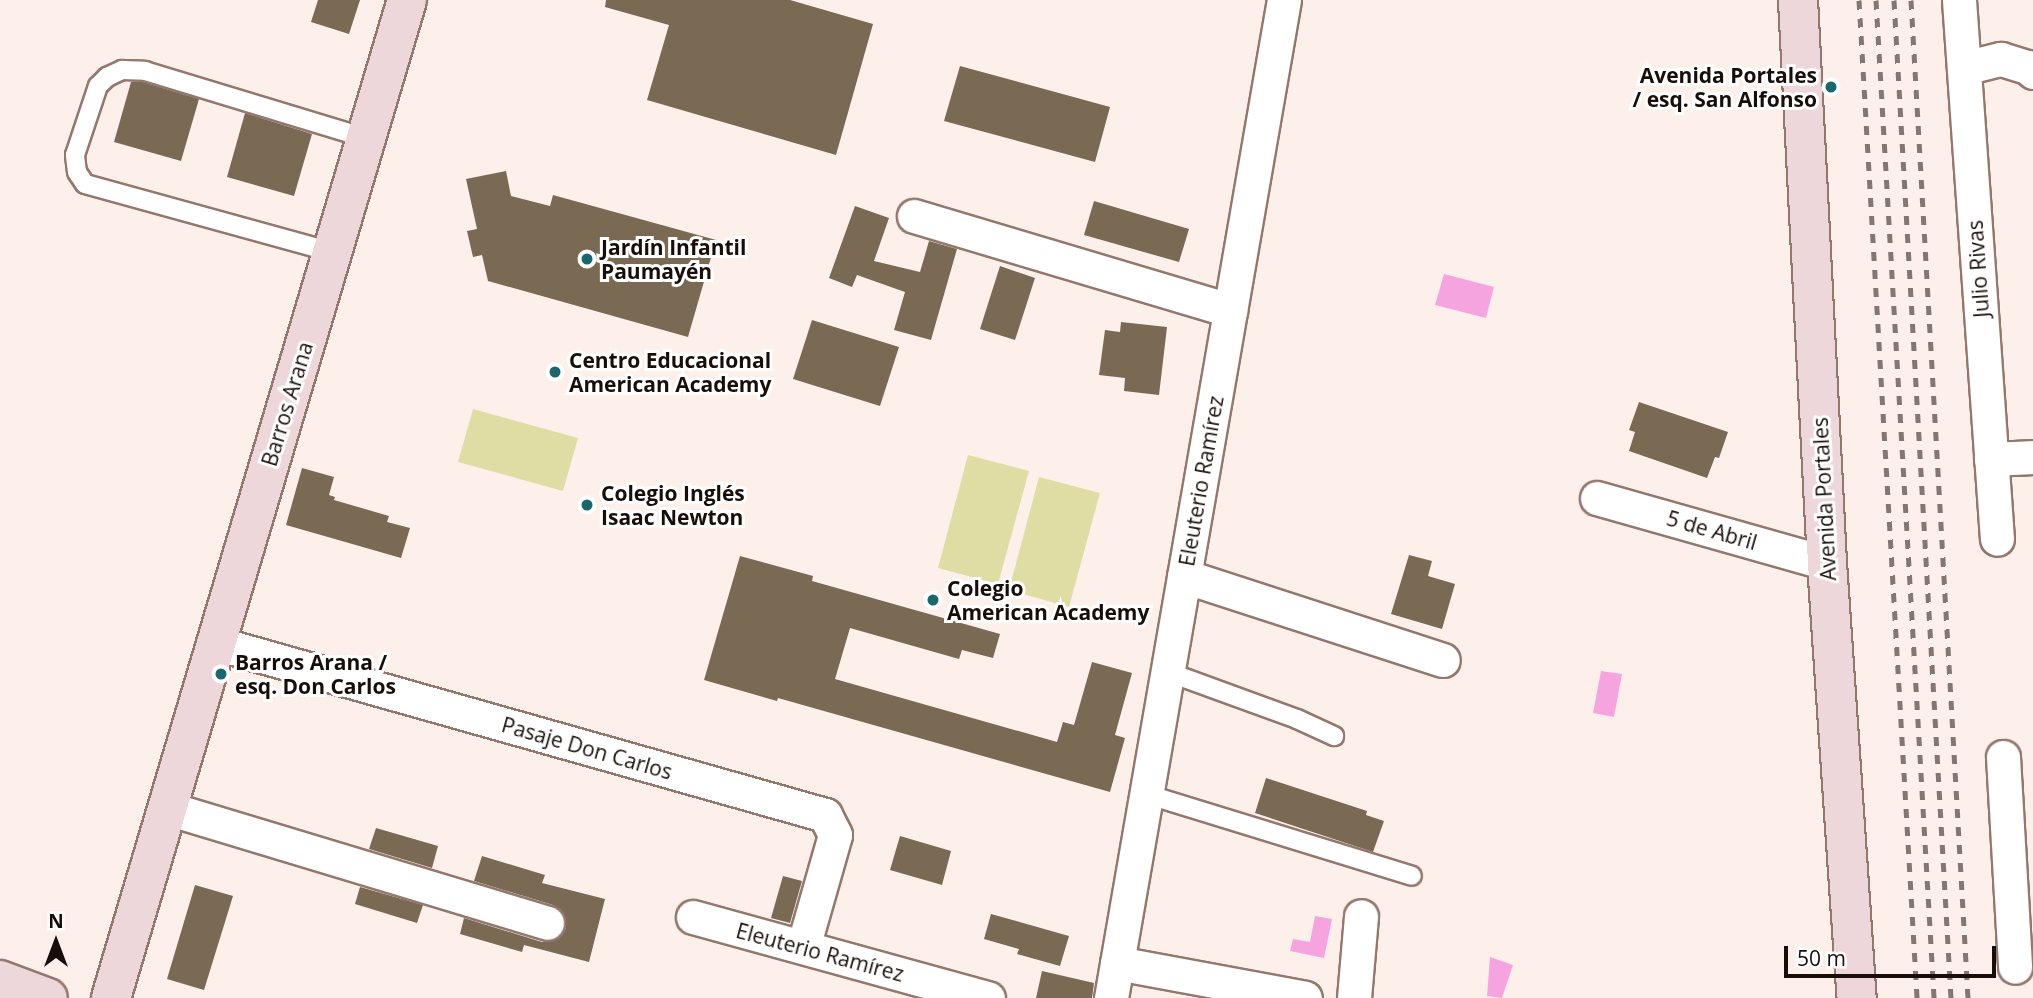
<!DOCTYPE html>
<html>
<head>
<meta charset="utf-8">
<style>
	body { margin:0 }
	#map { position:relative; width:2033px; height:998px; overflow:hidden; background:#fdf0eb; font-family:"Open Sans",sans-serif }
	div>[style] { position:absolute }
	.green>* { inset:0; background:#dfdda3 }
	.water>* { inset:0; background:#f6a4df }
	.building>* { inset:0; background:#7a6953 }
	.roads { filter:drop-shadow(2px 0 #94776d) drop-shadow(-2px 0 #94776d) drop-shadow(0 2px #94776d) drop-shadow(0 -2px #94776d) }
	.lane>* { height:18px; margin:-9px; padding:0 9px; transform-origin:9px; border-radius:9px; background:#fff }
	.street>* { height:33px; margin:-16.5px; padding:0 16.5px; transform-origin:16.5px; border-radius:16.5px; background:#fff }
	.secondary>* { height:38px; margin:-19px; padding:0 19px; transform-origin:19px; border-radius:19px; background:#eed7db }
	.rail>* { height:5px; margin-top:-2.5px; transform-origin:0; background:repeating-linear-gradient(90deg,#837772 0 9px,transparent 0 18px) }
	.dots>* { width:19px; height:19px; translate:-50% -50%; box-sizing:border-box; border:4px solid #fff; border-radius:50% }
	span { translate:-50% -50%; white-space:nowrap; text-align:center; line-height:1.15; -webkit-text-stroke:6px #fff; paint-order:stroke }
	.poi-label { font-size:21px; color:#180d09; font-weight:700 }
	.right { translate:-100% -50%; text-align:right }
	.left { translate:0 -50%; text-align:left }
	.street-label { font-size:21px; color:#180d09 }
	.north { position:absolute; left:21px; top:907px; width:70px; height:70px; -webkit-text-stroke:5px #fff; paint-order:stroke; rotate:0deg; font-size:19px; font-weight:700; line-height:28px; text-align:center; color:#180d09 }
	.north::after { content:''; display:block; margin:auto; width:24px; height:32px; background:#180d09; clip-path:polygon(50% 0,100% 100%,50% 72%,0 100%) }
	.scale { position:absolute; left:1784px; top:946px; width:212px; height:32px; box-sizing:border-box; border:4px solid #180d09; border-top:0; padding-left:9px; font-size:21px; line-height:24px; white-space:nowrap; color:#180d09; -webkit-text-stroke:5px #fff; paint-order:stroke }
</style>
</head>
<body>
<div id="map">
	<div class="green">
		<div style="clip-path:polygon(473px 409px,578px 438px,563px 491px,458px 462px)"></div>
		<div style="clip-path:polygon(968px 455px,1029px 471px,998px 584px,938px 568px)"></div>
		<div style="clip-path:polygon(1039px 477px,1100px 493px,1069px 607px,1009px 590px)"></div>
	</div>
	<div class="water">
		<div style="clip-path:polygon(1444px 274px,1494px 287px,1486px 318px,1435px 305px)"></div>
		<div style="clip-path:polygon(1601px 671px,1622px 674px,1614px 717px,1593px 713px)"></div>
		<div style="clip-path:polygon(1315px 916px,1332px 919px,1324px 958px,1290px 951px,1293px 939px,1310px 942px)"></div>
		<div style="clip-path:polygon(1490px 957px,1513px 965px,1502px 998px,1487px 996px)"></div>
	</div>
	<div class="building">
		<div style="clip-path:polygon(318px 0,360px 0,349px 34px,311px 22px)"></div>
		<div style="clip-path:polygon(606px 0,790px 0,873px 24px,836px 155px,647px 100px,669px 25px,605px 7px)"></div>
		<div style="clip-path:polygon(960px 66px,1110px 107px,1095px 162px,944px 121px)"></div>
		<div style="clip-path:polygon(131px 82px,143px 82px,199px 99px,181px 161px,114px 142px)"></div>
		<div style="clip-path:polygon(245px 113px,312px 134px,294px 196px,227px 177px)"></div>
		<div style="clip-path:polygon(506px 171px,511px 196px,550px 206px,553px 195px,716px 240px,688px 337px,488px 281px,482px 255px,473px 257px,467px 231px,477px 229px,466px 179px)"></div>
		<div style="clip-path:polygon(1094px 201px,1189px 229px,1179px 262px,1084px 235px)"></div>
		<div style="clip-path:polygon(855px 206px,889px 218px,874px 261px,920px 272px,929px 241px,957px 249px,931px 340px,894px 330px,905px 292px,857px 275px,852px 287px,829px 278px)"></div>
		<div style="clip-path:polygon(1000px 266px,1035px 278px,1015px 340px,980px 329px)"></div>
		<div style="clip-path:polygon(812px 320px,899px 347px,880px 406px,793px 379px)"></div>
		<div style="clip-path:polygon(1121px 322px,1167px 327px,1159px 395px,1124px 391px,1125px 378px,1099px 375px,1105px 330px,1120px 332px)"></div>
		<div style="clip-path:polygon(1639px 402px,1728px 432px,1719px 458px,1715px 457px,1707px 478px,1629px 451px,1635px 432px,1629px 430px)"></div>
		<div style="clip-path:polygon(302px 468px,334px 477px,329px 495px,335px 497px,334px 500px,389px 516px,387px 522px,410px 528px,401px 558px,286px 525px)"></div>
		<div style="clip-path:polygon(1409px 555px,1432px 561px,1428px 576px,1455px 584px,1442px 629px,1391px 614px)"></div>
		<div style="clip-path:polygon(740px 556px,813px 576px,812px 581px,1000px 634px,993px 658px,962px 650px,959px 659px,850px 628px,835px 679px,1057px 742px,1063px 722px,1074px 725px,1092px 662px,1132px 673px,1115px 735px,1125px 738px,1110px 792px,778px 698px,777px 701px,704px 680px)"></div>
		<div style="clip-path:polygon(1266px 778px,1367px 811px,1366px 815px,1384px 821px,1373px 852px,1255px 813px)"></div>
		<div style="clip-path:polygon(376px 828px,438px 846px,432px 868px,369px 849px)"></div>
		<div style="clip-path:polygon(900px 836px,951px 851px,942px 885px,890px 870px)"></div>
		<div style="clip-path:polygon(482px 856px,545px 875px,542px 883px,605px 899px,589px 962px,524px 945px,522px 952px,460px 934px,464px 918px,542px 942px,560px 937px,566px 928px,561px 910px,553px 905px,474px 881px)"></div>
		<div style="clip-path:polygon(783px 876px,802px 881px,790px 923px,771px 918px)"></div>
		<div style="clip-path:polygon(195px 885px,233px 896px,204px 990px,167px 979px)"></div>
		<div style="clip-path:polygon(360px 887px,423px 905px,417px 923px,355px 904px)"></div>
		<div style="clip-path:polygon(991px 914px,1069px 936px,1060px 966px,1017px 954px,1019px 949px,984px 939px)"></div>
		<div style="clip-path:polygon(1042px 971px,1094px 983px,1092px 998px,1036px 998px)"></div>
	</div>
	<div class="roads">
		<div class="lane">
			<div style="left:332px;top:252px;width:256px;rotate:-164.6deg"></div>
			<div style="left:85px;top:184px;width:14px;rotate:-124deg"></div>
			<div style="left:77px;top:172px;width:17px;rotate:-97deg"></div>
			<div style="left:75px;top:155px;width:73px;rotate:-71.6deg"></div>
			<div style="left:98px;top:86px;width:13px;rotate:-45deg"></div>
			<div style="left:107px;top:77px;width:17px;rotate:-25deg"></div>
			<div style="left:122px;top:70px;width:23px;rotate:2deg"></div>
			<div style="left:145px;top:71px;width:231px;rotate:16.9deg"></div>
			<div style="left:1168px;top:672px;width:137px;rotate:20deg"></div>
			<div style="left:1297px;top:719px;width:41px;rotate:24.7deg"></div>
			<div style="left:1146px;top:794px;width:278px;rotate:17.1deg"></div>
		</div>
		<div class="street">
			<div style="left:1959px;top:0;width:540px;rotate:85.97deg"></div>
			<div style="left:1964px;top:68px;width:38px;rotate:-14deg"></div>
			<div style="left:2001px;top:59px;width:28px;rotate:17deg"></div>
			<div style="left:2028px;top:67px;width:7px;rotate:45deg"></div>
			<div style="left:914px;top:216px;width:330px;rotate:16.6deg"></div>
			<div style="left:1991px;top:459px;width:42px;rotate:-2.7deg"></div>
			<div style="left:1597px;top:498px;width:239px;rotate:15.8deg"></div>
			<div style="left:1184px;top:576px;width:272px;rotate:18deg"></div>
			<div style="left:216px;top:643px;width:633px;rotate:15.77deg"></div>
			<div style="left:825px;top:815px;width:22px;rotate:63deg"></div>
			<div style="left:835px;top:835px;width:116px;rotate:105.9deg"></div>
			<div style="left:2003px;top:757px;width:210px;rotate:86.7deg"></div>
			<div style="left:167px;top:808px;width:397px;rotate:16.8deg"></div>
			<div style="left:693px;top:917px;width:306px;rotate:15.4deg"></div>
			<div style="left:1117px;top:963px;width:191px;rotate:10.5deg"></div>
			<div style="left:1111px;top:998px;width:1013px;rotate:-80.17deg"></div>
			<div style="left:1354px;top:998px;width:82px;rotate:-85.1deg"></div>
		</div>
		<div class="secondary">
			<div style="left:1798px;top:0;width:564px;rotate:87.05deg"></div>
			<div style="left:1827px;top:563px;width:436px;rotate:86.1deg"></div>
			<div style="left:0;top:980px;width:51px;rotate:20.6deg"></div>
			<div style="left:111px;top:998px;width:1041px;rotate:-73.48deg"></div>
		</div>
	</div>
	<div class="rail">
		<div style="left:1859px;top:0;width:1000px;rotate:86.67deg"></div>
		<div style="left:1876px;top:0;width:1000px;rotate:86.67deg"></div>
		<div style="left:1894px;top:0;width:1000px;rotate:86.73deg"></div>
		<div style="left:1911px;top:0;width:1000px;rotate:86.73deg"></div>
	</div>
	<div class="dots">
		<div style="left:1831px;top:87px;background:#1a676d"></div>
		<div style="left:587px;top:259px;background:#1a676d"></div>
		<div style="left:555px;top:372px;background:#1a676d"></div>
		<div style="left:587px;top:505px;background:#1a676d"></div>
		<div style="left:933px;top:600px;background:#1a676d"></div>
		<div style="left:221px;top:674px;background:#1a676d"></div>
	</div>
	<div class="poi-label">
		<span class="right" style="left:1817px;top:87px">Avenida Portales<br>/ esq. San Alfonso</span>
		<span class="left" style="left:601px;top:259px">Jardín Infantil<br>Paumayén</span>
		<span class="left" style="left:569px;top:372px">Centro Educacional<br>American Academy</span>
		<span class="left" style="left:601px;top:505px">Colegio Inglés<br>Isaac Newton</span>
		<span class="left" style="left:947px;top:600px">Colegio<br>American Academy</span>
		<span class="left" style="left:235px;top:674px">Barros Arana /<br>esq. Don Carlos</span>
	</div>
	<div class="street-label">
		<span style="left:1978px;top:269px;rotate:-94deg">Julio Rivas</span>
		<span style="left:287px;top:404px;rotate:-73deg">Barros Arana</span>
		<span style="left:1201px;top:481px;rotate:-80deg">Eleuterio Ramírez</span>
		<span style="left:1824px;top:499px;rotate:-93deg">Avenida Portales</span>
		<span style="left:1712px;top:530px;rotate:16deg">5 de Abril</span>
		<span style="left:587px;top:748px;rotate:16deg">Pasaje Don Carlos</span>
		<span style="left:820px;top:952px;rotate:15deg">Eleuterio Ramírez</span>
	</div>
	<div class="north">N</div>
	<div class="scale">50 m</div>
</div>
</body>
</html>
